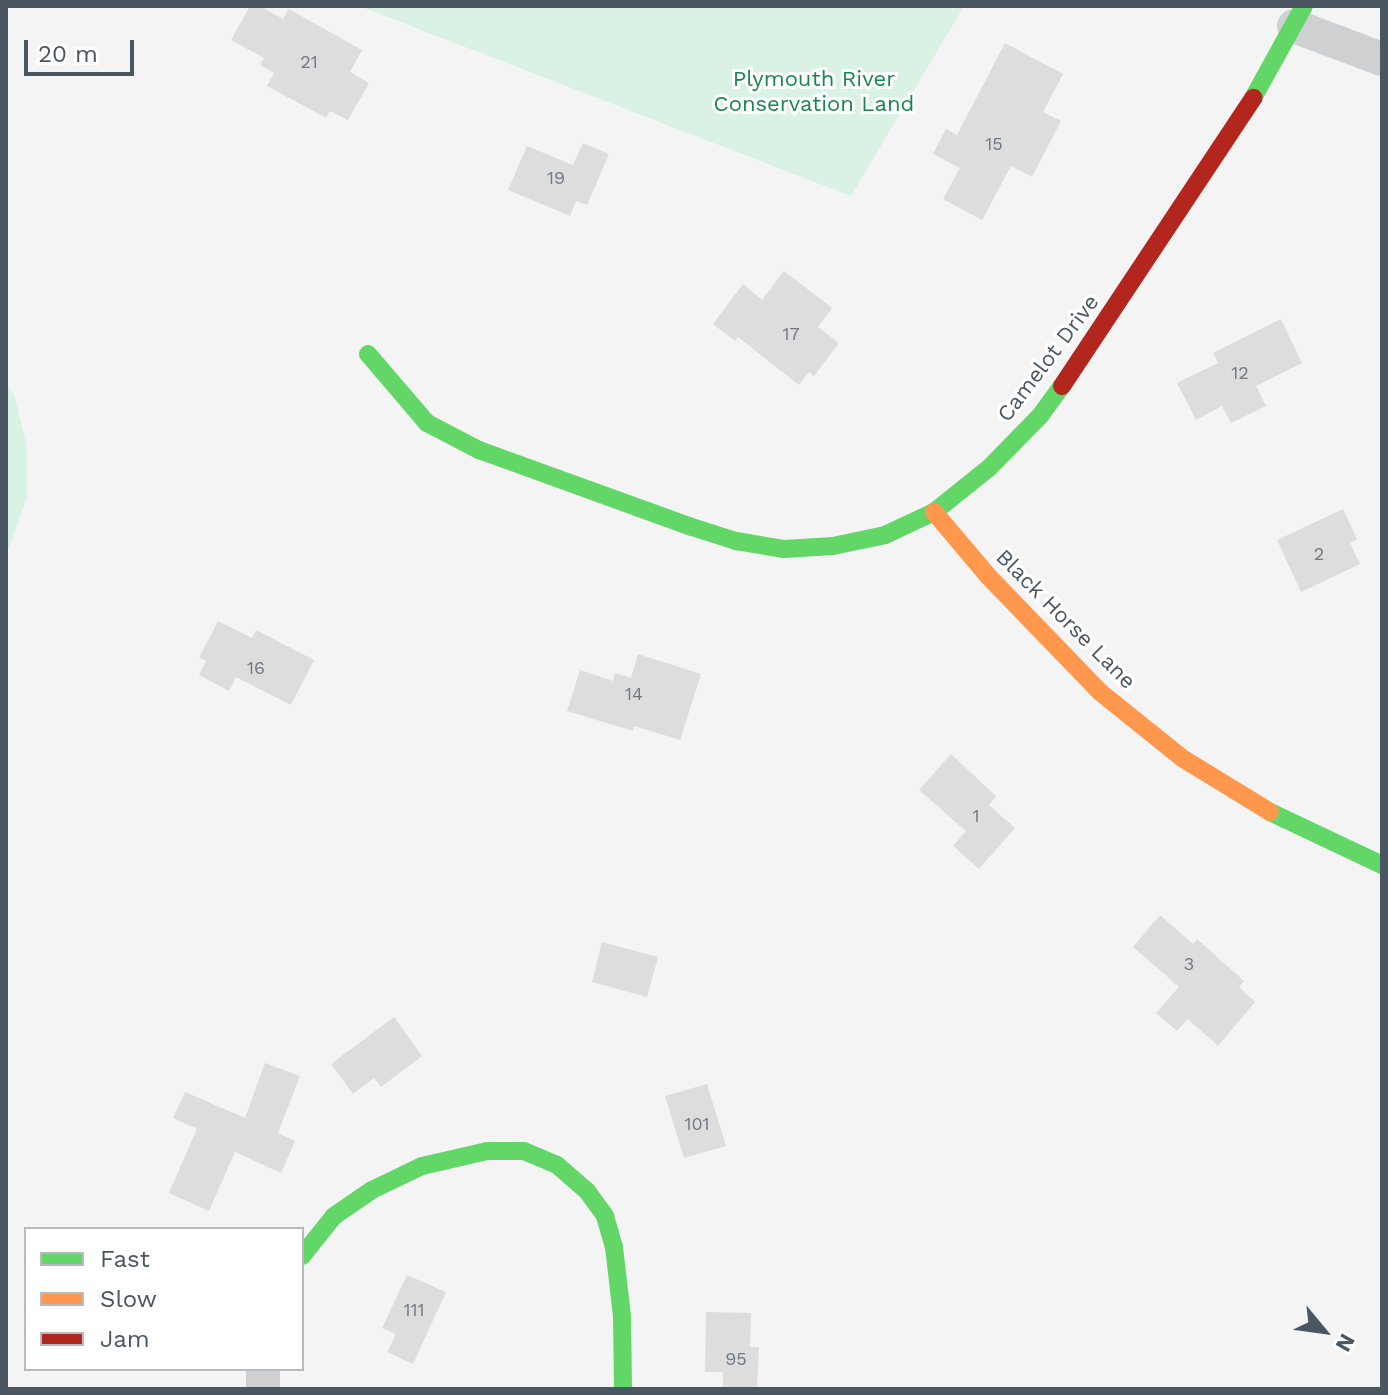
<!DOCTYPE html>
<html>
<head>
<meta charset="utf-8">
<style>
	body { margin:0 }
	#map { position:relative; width:1388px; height:1395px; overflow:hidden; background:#f4f4f4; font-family:"Work Sans",sans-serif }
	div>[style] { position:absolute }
	.green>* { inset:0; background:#d9f2e3 }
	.building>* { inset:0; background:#ddddde }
	.street>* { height:34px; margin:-17px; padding:0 17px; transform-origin:17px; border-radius:17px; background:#ced0d2 }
	.fast>* { height:18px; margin:-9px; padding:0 9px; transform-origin:9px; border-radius:9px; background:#63d668 }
	.slow>* { height:18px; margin:-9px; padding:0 9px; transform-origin:9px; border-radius:9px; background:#ff974d }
	.jam>* { height:18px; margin:-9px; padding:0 9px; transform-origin:9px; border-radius:9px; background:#b3261e }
	span { translate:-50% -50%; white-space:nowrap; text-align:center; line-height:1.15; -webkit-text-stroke:6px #fff; paint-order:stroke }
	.number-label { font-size:18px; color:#707881 }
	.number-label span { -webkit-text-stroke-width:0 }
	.park-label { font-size:22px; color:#17864f }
	.street-label { font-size:22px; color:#4a5661 }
	.frame { position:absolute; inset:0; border:8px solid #4a5661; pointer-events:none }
	.legend { position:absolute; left:24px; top:1227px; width:280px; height:144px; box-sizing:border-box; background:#fff; border:2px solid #b7bbc0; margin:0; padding:10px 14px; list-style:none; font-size:24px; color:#4a5661 }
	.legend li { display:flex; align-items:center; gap:16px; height:40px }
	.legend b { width:40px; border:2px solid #b7bbc0 }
	.north { position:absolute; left:1284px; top:1291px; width:80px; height:80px; -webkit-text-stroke:6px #fff; paint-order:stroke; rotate:119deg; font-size:22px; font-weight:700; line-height:32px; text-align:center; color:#4a5661 }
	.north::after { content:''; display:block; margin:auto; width:28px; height:36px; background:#4a5661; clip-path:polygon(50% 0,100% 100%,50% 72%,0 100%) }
	.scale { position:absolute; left:24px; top:40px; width:110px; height:36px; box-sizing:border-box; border:4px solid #4a5661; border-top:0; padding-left:10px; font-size:24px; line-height:28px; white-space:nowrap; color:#4a5661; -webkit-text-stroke:6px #fff; paint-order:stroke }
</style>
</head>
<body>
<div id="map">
	<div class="green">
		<div style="clip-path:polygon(359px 6px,964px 6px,851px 196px)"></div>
		<div style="clip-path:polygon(6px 385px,14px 394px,27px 447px,27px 497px,6px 556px)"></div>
	</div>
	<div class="building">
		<div style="clip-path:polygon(250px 6px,260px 6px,283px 19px,289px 9px,362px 50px,350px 72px,369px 83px,348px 120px,330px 111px,326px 118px,267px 86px,274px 73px,260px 65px,264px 58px,231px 40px)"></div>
		<div style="clip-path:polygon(1005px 43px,1063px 74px,1043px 112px,1061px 121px,1032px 177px,1011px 166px,982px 220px,943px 199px,960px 168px,933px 154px,946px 129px,957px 135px)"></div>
		<div style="clip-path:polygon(583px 143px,609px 154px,587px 205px,576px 201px,570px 216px,508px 190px,527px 146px,573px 165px)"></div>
		<div style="clip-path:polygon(784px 271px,832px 308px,818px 327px,839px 343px,814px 376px,809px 372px,799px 385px,738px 337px,735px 341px,713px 324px,743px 284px,762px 300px)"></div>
		<div style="clip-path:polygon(1281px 319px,1302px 363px,1256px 386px,1266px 406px,1231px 423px,1222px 406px,1196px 420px,1177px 383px,1218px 363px,1213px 353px)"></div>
		<div style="clip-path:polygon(1343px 509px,1357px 539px,1350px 543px,1360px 564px,1301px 592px,1277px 540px)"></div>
		<div style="clip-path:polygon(218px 621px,252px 638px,256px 630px,314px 660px,291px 705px,236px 677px,229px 691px,199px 675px,206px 661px,199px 658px)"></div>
		<div style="clip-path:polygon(638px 654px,701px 674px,680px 740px,634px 726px,633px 731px,567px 711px,580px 670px,613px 681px,615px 673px,631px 678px)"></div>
		<div style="clip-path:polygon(951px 754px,996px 796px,989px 805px,1015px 828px,979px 869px,953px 846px,966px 831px,919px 790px)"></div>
		<div style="clip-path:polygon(1160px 915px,1193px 944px,1197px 939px,1244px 981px,1239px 987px,1255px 1002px,1218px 1046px,1188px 1019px,1177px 1031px,1156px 1013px,1179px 987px,1133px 947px)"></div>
		<div style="clip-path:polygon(602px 942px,658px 957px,647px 997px,592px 982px)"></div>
		<div style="clip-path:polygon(394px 1017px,422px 1056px,381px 1087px,374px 1078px,353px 1094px,331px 1064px)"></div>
		<div style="clip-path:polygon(265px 1063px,300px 1076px,278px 1133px,295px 1141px,281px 1173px,235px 1152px,209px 1211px,169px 1193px,197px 1129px,173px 1118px,185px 1092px,245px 1118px)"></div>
		<div style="clip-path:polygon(707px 1084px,726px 1146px,684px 1158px,665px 1096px)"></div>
		<div style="clip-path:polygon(407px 1275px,446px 1292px,413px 1364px,387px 1352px,396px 1334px,382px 1328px)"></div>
		<div style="clip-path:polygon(706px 1312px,751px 1313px,750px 1347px,759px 1347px,757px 1389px,723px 1389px,723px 1372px,705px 1372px)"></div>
	</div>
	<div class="street">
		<div style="left:1294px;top:26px;width:94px;rotate:20.6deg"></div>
		<div style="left:263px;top:1389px;width:20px;rotate:-90deg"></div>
	</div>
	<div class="fast">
		<div style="left:1253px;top:98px;width:105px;rotate:-61deg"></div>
		<div style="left:368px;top:354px;width:91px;rotate:49.5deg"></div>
		<div style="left:427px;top:423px;width:59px;rotate:27.4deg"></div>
		<div style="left:479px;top:450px;width:226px;rotate:19.9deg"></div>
		<div style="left:692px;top:527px;width:46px;rotate:17.7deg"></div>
		<div style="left:736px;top:541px;width:49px;rotate:9.5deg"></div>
		<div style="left:784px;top:549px;width:49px;rotate:-3.5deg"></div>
		<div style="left:833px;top:546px;width:53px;rotate:-11.9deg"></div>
		<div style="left:885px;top:535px;width:54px;rotate:-25.1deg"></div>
		<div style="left:934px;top:512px;width:70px;rotate:-38.7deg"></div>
		<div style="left:989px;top:468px;width:73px;rotate:-45.6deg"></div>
		<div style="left:1040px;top:416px;width:37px;rotate:-54deg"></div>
		<div style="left:1270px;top:812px;width:124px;rotate:25.3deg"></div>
		<div style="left:302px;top:1256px;width:51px;rotate:-51.3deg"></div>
		<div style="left:334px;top:1216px;width:46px;rotate:-34.4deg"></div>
		<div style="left:372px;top:1190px;width:55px;rotate:-25.6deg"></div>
		<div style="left:422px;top:1166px;width:67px;rotate:-13deg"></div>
		<div style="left:487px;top:1151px;width:37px"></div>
		<div style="left:524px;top:1151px;width:36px;rotate:23deg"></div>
		<div style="left:557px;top:1165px;width:40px;rotate:41deg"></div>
		<div style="left:587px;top:1191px;width:31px;rotate:54deg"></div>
		<div style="left:605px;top:1216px;width:32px;rotate:74deg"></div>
		<div style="left:614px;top:1247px;width:69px;rotate:83.4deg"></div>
		<div style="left:622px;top:1316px;width:73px;rotate:89.2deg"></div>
	</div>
	<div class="slow">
		<div style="left:934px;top:512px;width:84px;rotate:49.8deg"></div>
		<div style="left:988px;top:576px;width:161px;rotate:46deg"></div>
		<div style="left:1100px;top:692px;width:105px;rotate:38.8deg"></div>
		<div style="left:1182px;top:758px;width:103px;rotate:31.5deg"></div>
	</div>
	<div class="jam">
		<div style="left:1062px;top:386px;width:346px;rotate:-56.4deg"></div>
	</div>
	<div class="number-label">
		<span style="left:309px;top:62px">21</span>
		<span style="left:994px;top:144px">15</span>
		<span style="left:556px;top:178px">19</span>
		<span style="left:791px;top:334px">17</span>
		<span style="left:1240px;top:373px">12</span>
		<span style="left:1319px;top:554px">2</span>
		<span style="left:256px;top:668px">16</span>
		<span style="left:634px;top:694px">14</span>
		<span style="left:976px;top:816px">1</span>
		<span style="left:1189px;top:964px">3</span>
		<span style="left:697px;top:1124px">101</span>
		<span style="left:414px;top:1310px">111</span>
		<span style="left:736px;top:1359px">95</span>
	</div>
	<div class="park-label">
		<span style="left:814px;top:91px">Plymouth River<br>Conservation Land</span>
	</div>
	<div class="street-label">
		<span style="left:1048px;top:358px;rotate:-53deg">Camelot Drive</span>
		<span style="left:1066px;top:619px;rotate:45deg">Black Horse Lane</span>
	</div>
	<div class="frame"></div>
	<ul class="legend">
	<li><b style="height:10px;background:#63d668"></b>Fast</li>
	<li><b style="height:10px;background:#ff974d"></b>Slow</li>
	<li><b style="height:10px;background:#b3261e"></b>Jam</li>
	</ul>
	<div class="north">N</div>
	<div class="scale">20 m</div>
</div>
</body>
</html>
